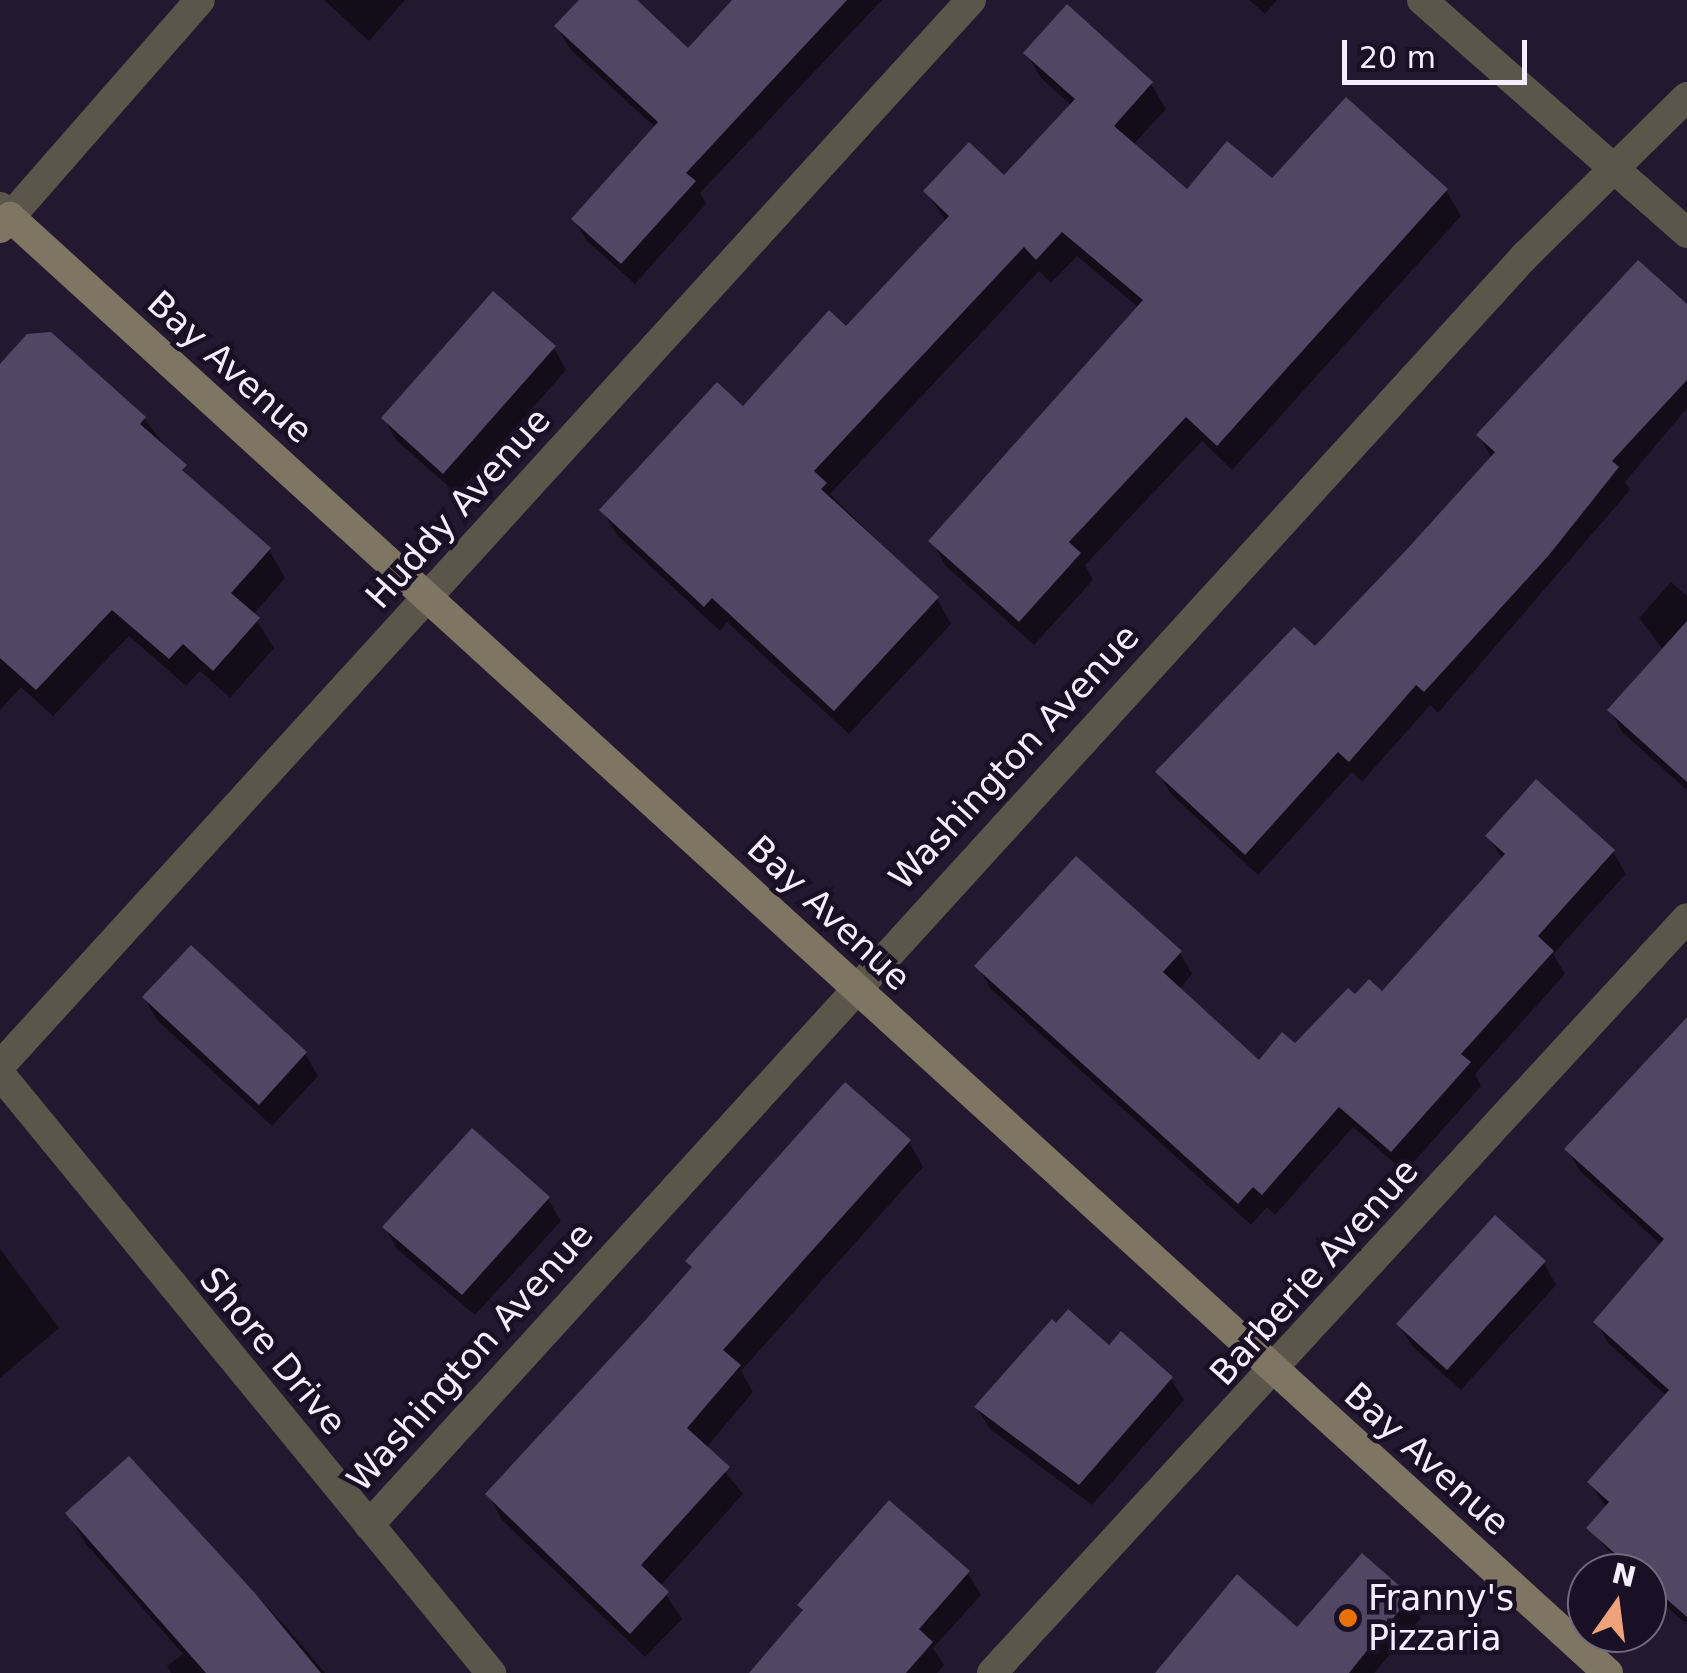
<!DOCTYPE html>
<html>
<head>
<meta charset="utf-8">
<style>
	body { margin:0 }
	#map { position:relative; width:1687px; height:1673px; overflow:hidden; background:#221930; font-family:"DejaVu Sans",sans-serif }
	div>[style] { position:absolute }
	.shadow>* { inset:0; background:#0007 }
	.building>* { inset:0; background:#514663 }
	.street>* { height:30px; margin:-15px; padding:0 15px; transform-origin:15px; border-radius:15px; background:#5b564a }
	.secondary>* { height:30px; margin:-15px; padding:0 15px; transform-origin:15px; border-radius:15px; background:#7e7662 }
	.dots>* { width:28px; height:28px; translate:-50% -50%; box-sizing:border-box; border:5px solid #191026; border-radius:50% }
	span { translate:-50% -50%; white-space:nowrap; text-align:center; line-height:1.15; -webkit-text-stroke:9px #191026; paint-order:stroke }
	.street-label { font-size:35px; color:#f4eeff }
	.poi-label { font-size:35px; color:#f4eeff }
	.left { translate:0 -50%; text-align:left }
	.north { position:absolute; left:1567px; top:1553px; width:100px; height:100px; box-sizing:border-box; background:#191026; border:2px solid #71697d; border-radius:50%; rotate:14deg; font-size:28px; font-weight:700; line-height:40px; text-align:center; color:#f4eeff }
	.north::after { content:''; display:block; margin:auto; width:35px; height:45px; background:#f0a27a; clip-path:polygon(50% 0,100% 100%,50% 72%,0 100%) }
	.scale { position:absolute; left:1342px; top:40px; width:185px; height:45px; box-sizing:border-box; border:5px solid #f4eeff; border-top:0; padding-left:12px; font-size:30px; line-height:35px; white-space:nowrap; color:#f4eeff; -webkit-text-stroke:8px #191026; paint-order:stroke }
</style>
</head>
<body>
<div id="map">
	<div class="shadow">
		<div style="clip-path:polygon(324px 0,405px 0,369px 41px)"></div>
		<div style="clip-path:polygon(583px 0,633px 0,688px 51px,735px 0,882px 0,700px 193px,706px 204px,635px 284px,587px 241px,574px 220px,656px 128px,570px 49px,557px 27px)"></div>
		<div style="clip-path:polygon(1249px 0,1277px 0,1265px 14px)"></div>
		<div style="clip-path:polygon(1026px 53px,1151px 84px,1166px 109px,1133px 145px,1187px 193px,1272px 181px,1446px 190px,1461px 216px,1232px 470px,1202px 441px,1085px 565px,1093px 580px,1034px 645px,946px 566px,931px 541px,1139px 308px,1077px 256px,1051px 283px,1039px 271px,830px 494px,937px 599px,951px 624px,849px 734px,727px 622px,720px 631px,617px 535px,602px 510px,846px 329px,946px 222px,926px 191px,1004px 179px,1072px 106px,1041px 78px)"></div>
		<div style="clip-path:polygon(1687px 307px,1687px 408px,1625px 482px,1630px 490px,1438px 713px,1430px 705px,1362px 782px,1352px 772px,1258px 875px,1171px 794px,1158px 772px,1316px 650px,1492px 459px,1479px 436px)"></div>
		<div style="clip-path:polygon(554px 348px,566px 370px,457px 494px,396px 440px,384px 418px)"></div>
		<div style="clip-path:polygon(0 369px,144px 418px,194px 484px,269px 550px,285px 578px,253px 615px,274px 648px,230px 698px,200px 671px,186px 686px,129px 636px,53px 716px,21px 687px,0 710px)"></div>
		<div style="clip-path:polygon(1671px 582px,1687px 596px,1687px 790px,1622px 732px,1610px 710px,1664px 651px,1639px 618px)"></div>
		<div style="clip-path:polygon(1488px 836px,1613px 852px,1626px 874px,1553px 954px,1565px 974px,1475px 1074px,1481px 1086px,1405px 1172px,1353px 1127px,1275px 1215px,1267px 1207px,1251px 1225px,990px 988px,978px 967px,1180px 953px,1192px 974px,1179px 990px,1259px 1064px,1295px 1047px,1355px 998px,1382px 994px,1503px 860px)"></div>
		<div style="clip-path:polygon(191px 948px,305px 1054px,318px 1076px,272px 1126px,157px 1020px,145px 998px)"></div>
		<div style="clip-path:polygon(1687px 1016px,1687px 1268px,1580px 1171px,1567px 1149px)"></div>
		<div style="clip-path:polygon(472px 1131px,548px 1199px,561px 1221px,475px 1315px,397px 1249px,385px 1227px)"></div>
		<div style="clip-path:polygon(909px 1142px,923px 1167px,741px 1371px,753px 1392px,706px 1448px,743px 1494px,660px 1586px,682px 1619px,645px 1657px,502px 1520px,488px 1494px,693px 1269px,688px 1261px)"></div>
		<div style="clip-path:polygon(0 1249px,59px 1328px,0 1378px)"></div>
		<div style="clip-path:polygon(1544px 1263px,1556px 1285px,1461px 1390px,1412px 1346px,1399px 1324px)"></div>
		<div style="clip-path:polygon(1687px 1292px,1687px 1621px,1685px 1623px,1647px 1589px,1647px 1573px,1628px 1573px,1589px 1528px,1607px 1508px,1590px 1483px,1667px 1396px,1608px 1343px,1596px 1322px)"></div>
		<div style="clip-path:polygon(1110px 1348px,1171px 1379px,1184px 1400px,1092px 1505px,990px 1429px,977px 1408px)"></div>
		<div style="clip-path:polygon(129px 1459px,288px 1629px,325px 1673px,171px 1673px,167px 1666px,183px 1654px,85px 1543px,68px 1513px)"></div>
		<div style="clip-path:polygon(889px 1504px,968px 1573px,981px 1595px,933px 1648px,944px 1665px,937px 1673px,760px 1673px)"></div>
		<div style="clip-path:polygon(1409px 1598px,1421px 1618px,1374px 1673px,1157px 1673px)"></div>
	</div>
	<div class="building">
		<div style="clip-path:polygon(579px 0,637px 0,688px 48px,732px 0,847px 0,686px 173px,696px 181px,621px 264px,571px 219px,658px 122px,554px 26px)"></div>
		<div style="clip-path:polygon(1067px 4px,1153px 82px,1114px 126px,1187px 189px,1227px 141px,1272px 178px,1346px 97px,1448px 189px,1217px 446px,1186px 417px,1069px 542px,1081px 553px,1019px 622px,928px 541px,1143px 300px,1062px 232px,1036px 260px,1024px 247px,814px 471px,827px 483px,821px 489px,939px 597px,834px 711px,712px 598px,704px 607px,599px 510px,717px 382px,743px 406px,829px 310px,846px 326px,949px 216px,923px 191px,969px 142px,1004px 175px,1075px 99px,1023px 53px)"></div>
		<div style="clip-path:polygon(1638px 260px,1687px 304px,1687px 380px,1612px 461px,1619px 467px,1549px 555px,1424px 692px,1416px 685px,1349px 762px,1338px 752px,1245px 855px,1155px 772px,1294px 627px,1315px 646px,1409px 547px,1495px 452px,1476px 435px)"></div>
		<div style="clip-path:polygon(493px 291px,556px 346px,443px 474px,381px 418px)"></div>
		<div style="clip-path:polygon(51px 332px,146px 417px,140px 424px,187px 465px,182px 470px,271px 548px,231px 593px,260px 618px,213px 671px,183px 644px,169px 659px,112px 610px,36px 690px,0 658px,0 364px,27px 334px)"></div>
		<div style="clip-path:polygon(1687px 621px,1687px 782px,1607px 710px)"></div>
		<div style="clip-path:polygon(1536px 779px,1615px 850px,1538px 936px,1554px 951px,1461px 1054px,1471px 1062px,1391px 1152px,1339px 1107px,1262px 1195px,1253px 1187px,1238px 1204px,974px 966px,1076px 856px,1182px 951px,1163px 972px,1259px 1060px,1282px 1032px,1295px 1043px,1348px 988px,1355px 994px,1369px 979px,1382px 991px,1505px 854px,1485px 836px)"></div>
		<div style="clip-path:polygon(191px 945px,307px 1052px,259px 1105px,142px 997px)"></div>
		<div style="clip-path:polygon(1687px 1017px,1687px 1617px,1647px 1582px,1647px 1573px,1637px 1573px,1586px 1528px,1609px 1502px,1587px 1482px,1669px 1390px,1593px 1322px,1664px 1239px,1564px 1149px)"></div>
		<div style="clip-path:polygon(845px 1082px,911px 1140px,723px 1350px,741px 1365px,687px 1428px,730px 1467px,641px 1565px,669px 1592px,630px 1634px,485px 1494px,641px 1325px,692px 1267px,685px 1261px)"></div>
		<div style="clip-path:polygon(472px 1128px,550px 1197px,462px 1295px,382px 1227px)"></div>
		<div style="clip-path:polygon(1495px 1215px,1546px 1261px,1447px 1370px,1396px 1324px)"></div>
		<div style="clip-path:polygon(1068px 1309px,1109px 1345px,1121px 1331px,1173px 1377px,1079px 1485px,974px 1407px,1052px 1319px,1056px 1323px)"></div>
		<div style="clip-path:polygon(129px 1456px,254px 1592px,321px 1673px,206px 1673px,65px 1513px)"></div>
		<div style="clip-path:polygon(889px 1500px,970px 1571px,919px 1629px,933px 1642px,906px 1673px,749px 1673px,803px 1610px,797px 1605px)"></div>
		<div style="clip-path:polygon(1362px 1553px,1411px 1596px,1349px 1673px,1155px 1673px,1237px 1574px,1297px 1627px)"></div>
	</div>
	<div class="street">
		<div style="left:1422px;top:0;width:353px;rotate:41.3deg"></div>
		<div style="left:0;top:207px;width:14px;rotate:45deg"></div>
		<div style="left:10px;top:217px;width:288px;rotate:-48.8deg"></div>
		<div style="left:0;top:1066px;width:1442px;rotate:-47.67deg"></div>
		<div style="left:0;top:1074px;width:775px;rotate:50.66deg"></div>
		<div style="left:369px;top:1525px;width:1717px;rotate:-47.67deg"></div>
		<div style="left:1525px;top:256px;width:227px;rotate:-44.5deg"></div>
		<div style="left:992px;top:1673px;width:1026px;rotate:-47.37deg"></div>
	</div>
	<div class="secondary">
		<div style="left:0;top:228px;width:15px;rotate:-48deg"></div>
		<div style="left:10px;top:217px;width:2162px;rotate:42.34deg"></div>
	</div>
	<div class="dots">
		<div style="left:1348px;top:1618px;background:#e8710a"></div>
	</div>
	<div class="street-label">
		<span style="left:230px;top:367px;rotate:42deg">Bay Avenue</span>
		<span style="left:458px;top:508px;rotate:-48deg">Huddy Avenue</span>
		<span style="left:1014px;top:757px;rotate:-47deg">Washington Avenue</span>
		<span style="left:829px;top:913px;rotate:43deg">Bay Avenue</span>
		<span style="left:1314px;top:1272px;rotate:-48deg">Barberie Avenue</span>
		<span style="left:273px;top:1351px;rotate:50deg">Shore Drive</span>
		<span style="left:470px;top:1357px;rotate:-48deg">Washington Avenue</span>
		<span style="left:1427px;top:1459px;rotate:42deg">Bay Avenue</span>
	</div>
	<div class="poi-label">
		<span class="left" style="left:1368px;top:1618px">Franny's<br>Pizzaria</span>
	</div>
	<div class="north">N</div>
	<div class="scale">20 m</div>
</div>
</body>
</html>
